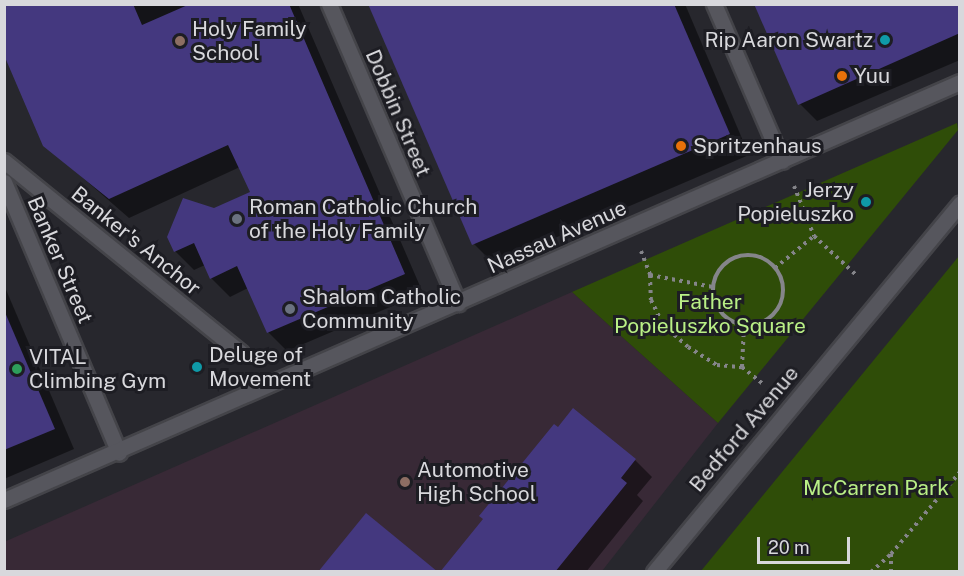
<!DOCTYPE html>
<html>
<head>
<meta charset="utf-8">
<style>
	body { margin:0 }
	#map { position:relative; width:964px; height:576px; overflow:hidden; background:#27272d; font-family:"Public Sans",sans-serif }
	div>[style] { position:absolute }
	.education>* { inset:0; background:#382936 }
	.green>* { inset:0; background:#2f4d08 }
	.shadow>* { inset:0; background:#0007 }
	.building>* { inset:0; background:#44387f }
	.path>* { height:4px; margin-top:-2px; transform-origin:0; background:repeating-linear-gradient(90deg,#85858a 0 3px,transparent 0 7.5px) }
	.path>.ring { margin:-2px; padding:0; box-sizing:content-box; background:none; border:4px solid #85858a; border-radius:50% }
	.roads { filter:drop-shadow(2px 0 #444449) drop-shadow(-2px 0 #444449) drop-shadow(0 2px #444449) drop-shadow(0 -2px #444449) }
	.minor>* { height:15px; margin:-7.5px; padding:0 7.5px; transform-origin:7.5px; border-radius:7.5px; background:#56565d }
	.dots>* { width:16px; height:16px; translate:-50% -50%; box-sizing:border-box; border:3px solid #1d1d23; border-radius:50% }
	span { translate:-50% -50%; white-space:nowrap; text-align:center; line-height:1.15; -webkit-text-stroke:6px #1d1d23; paint-order:stroke }
	.poi-label { font-size:21px; color:#d8d8dc }
	.left { translate:0 -50%; text-align:left }
	.right { translate:-100% -50%; text-align:right }
	.street-label { font-size:21px; color:#d8d8dc }
	.park-label { font-size:21px; color:#b9ef86 }
	.frame { position:absolute; inset:0; border:6px solid #d8d8dc; pointer-events:none }
	.scale { position:absolute; left:757px; top:537px; width:93px; height:27px; box-sizing:border-box; border:3px solid #d8d8dc; border-top:0; padding-left:8px; font-size:18px; line-height:21px; white-space:nowrap; color:#d8d8dc; -webkit-text-stroke:4px #1d1d23; paint-order:stroke }
</style>
</head>
<body>
<div id="map">
	<div class="education">
		<div style="clip-path:polygon(572px 292px,718px 423px,602px 571px,5px 571px,4px 542px)"></div>
	</div>
	<div class="green">
		<div style="clip-path:polygon(957px 123px,958px 130px,718px 423px,572px 292px)"></div>
		<div style="clip-path:polygon(959px 256px,959px 571px,701px 571px)"></div>
	</div>
	<div class="shadow">
		<div style="clip-path:polygon(4px 4px,298px 4px,423px 293px,287px 351px,268px 332px,248px 288px,230px 297px,211px 278px,205px 265px,194px 270px,175px 251px,215px 210px,252px 193px,240px 167px,129px 218px,45px 145px)"></div>
		<div style="clip-path:polygon(370px 4px,685px 4px,749px 155px,494px 264px,474px 244px)"></div>
		<div style="clip-path:polygon(960px 4px,960px 60px,817px 121px,800px 104px)"></div>
		<div style="clip-path:polygon(4px 285px,74px 449px,4px 479px)"></div>
		<div style="clip-path:polygon(635px 460px,652px 477px,637px 495px,643px 501px,586px 572px,442px 572px)"></div>
	</div>
	<div class="building">
		<div style="clip-path:polygon(4px 4px,133px 4px,142px 25px,190px 4px,289px 4px,405px 274px,267px 333px,237px 266px,210px 279px,194px 243px,174px 252px,167px 237px,183px 198px,214px 208px,250px 192px,228px 145px,109px 199px,43px 146px,4px 55px)"></div>
		<div style="clip-path:polygon(368px 4px,674px 4px,730px 134px,472px 245px)"></div>
		<div style="clip-path:polygon(754px 4px,960px 4px,960px 33px,798px 105px)"></div>
		<div style="clip-path:polygon(4px 310px,55px 429px,4px 450px)"></div>
		<div style="clip-path:polygon(573px 408px,636px 459px,621px 478px,627px 483px,555px 572px,440px 572px,483px 519px,479px 516px,554px 424px,558px 427px)"></div>
		<div style="clip-path:polygon(366px 513px,438px 572px,318px 572px)"></div>
	</div>
	<div class="path">
		<div style="left:794px;top:186px;width:54px;rotate:68.2deg"></div>
		<div style="left:814px;top:236px;width:56px;rotate:42.8deg"></div>
		<div style="left:641px;top:251px;width:26px;rotate:69deg"></div>
		<div style="left:650px;top:275px;width:25px;rotate:88deg"></div>
		<div style="left:651px;top:300px;width:28px;rotate:64deg"></div>
		<div style="left:663px;top:325px;width:33px;rotate:41deg"></div>
		<div style="left:688px;top:347px;width:34px;rotate:32deg"></div>
		<div style="left:717px;top:365px;width:25px;rotate:5deg"></div>
		<div style="left:742px;top:367px;width:27px;rotate:39deg"></div>
		<div class="ring" style="left:713px;top:255px;width:66px;height:66px"></div>
		<div style="left:775px;top:268px;width:50px;rotate:-39.4deg"></div>
		<div style="left:650px;top:275px;width:64px;rotate:10.8deg"></div>
		<div style="left:742px;top:367px;width:41px;rotate:-87.2deg"></div>
		<div style="left:891px;top:554px;width:18px;rotate:90deg"></div>
		<div style="left:871px;top:572px;width:27px;rotate:-42deg"></div>
		<div style="left:891px;top:554px;width:107px;rotate:-49.9deg"></div>
	</div>
	<div class="roads">
		<div class="minor">
			<div style="left:329px;top:4px;width:326px;rotate:66.7deg"></div>
			<div style="left:714px;top:4px;width:171px;rotate:66.6deg"></div>
			<div style="left:4px;top:161px;width:305px;rotate:39deg"></div>
			<div style="left:4px;top:182px;width:294px;rotate:67deg"></div>
			<div style="left:4px;top:500px;width:1043px;rotate:-23.62deg"></div>
			<div style="left:654px;top:572px;width:479px;rotate:-50.3deg"></div>
		</div>
	</div>
	<div class="dots">
		<div style="left:885px;top:40px;background:#0f9aa8"></div>
		<div style="left:180px;top:41px;background:#8d6e63"></div>
		<div style="left:842px;top:76px;background:#e8710a"></div>
		<div style="left:681px;top:146px;background:#e8710a"></div>
		<div style="left:866px;top:202px;background:#0f9aa8"></div>
		<div style="left:237px;top:219px;background:#6b7280"></div>
		<div style="left:290px;top:309px;background:#6b7280"></div>
		<div style="left:197px;top:367px;background:#0f9aa8"></div>
		<div style="left:17px;top:369px;background:#2e9e5b"></div>
		<div style="left:405px;top:482px;background:#8d6e63"></div>
	</div>
	<div class="poi-label">
		<span class="left" style="left:192px;top:41px">Holy Family<br>School</span>
		<span class="right" style="left:873px;top:40px">Rip Aaron Swartz</span>
		<span class="left" style="left:854px;top:76px">Yuu</span>
		<span class="left" style="left:693px;top:146px">Spritzenhaus</span>
		<span class="right" style="left:854px;top:202px">Jerzy<br>Popieluszko</span>
		<span class="left" style="left:249px;top:219px">Roman Catholic Church<br>of the Holy Family</span>
		<span class="left" style="left:302px;top:309px">Shalom Catholic<br>Community</span>
		<span class="left" style="left:209px;top:367px">Deluge of<br>Movement</span>
		<span class="left" style="left:29px;top:369px">VITAL<br>Climbing Gym</span>
		<span class="left" style="left:417px;top:482px">Automotive<br>High School</span>
	</div>
	<div class="street-label">
		<span style="left:398px;top:113px;rotate:67deg">Dobbin Street</span>
		<span style="left:557px;top:237px;rotate:-24deg">Nassau Avenue</span>
		<span style="left:136px;top:241px;rotate:39deg">Banker's Anchor</span>
		<span style="left:60px;top:260px;rotate:67deg">Banker Street</span>
		<span style="left:744px;top:429px;rotate:-50deg">Bedford Avenue</span>
	</div>
	<div class="park-label">
		<span style="left:710px;top:314px">Father<br>Popieluszko Square</span>
		<span style="left:876px;top:488px">McCarren Park</span>
	</div>
	<div class="frame"></div>
	<div class="scale">20 m</div>
</div>
</body>
</html>
